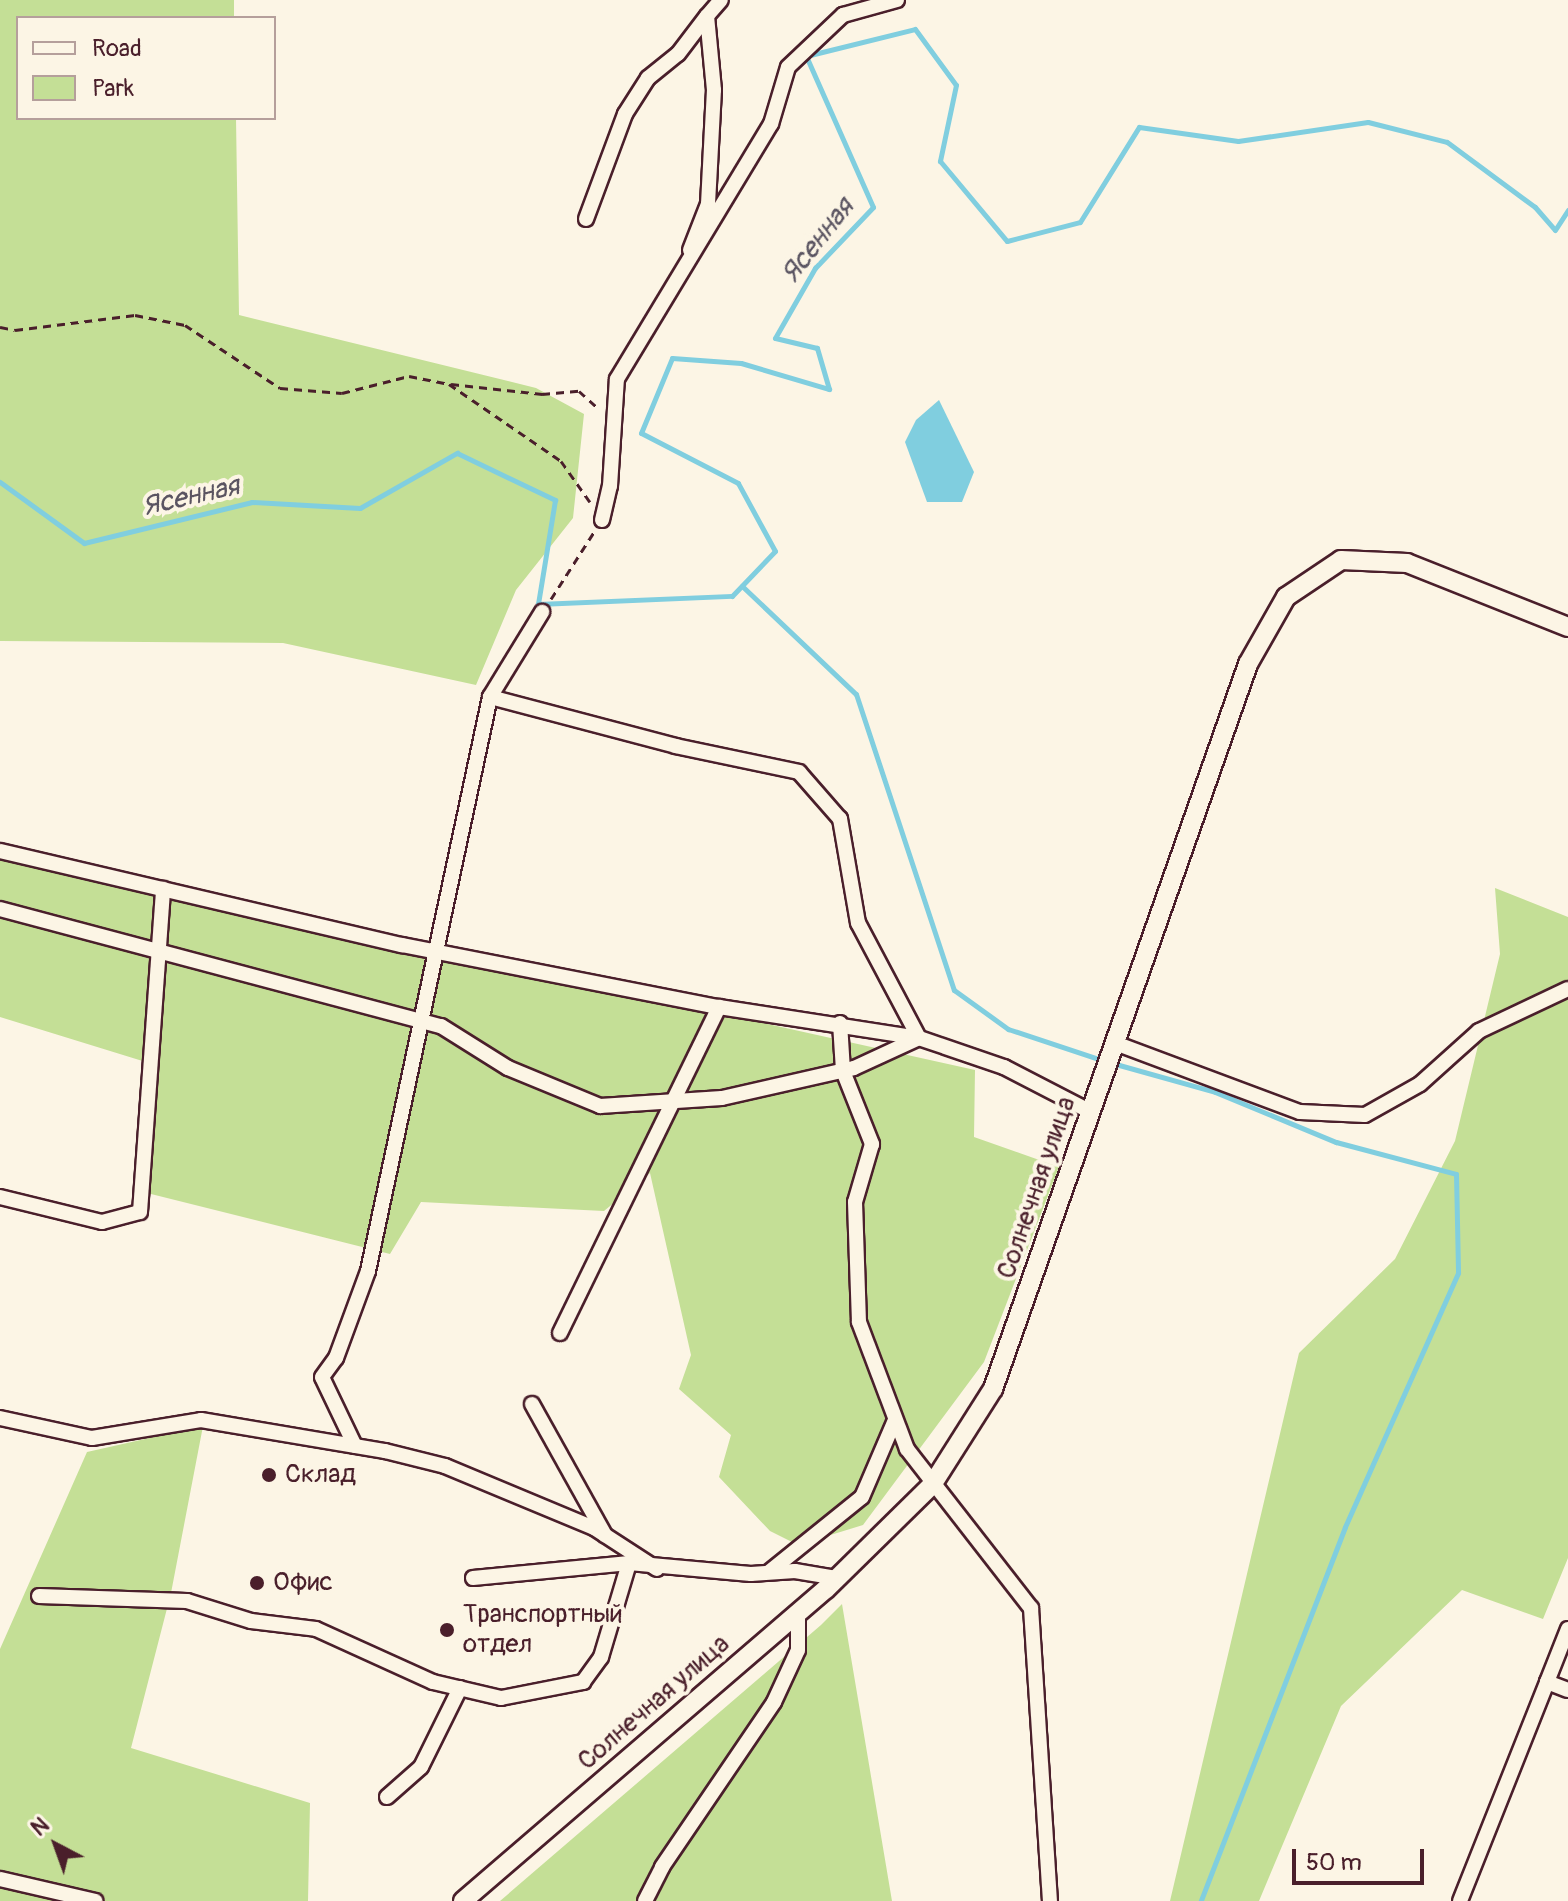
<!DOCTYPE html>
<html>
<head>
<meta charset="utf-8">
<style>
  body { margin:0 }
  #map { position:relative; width:1568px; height:1901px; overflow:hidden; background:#fcf5e5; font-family:Pangolin,sans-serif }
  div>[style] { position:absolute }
  .green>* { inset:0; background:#c4df96 }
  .water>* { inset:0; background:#80cedf }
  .stream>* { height:5px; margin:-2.5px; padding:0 2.5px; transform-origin:2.5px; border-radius:2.5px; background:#80cedf }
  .path>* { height:3px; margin-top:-1.5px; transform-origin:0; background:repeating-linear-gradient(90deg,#4a1f2b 0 8px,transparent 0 14px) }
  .roads { filter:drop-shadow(2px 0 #4a1f2b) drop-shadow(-2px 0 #4a1f2b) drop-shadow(0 2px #4a1f2b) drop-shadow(0 -2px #4a1f2b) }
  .minor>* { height:14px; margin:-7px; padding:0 7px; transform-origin:7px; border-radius:7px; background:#fcf5e5 }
  .tertiary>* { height:18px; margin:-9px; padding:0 9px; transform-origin:9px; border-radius:9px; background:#fcf5e5 }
  .dots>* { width:22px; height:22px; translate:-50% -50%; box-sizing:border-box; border:4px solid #fcf5e5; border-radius:50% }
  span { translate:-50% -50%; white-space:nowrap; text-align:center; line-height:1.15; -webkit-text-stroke:8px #fcf5e5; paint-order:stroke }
  .street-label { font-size:26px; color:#4a1f2b }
  .poi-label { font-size:26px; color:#4a1f2b }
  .left { translate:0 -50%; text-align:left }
  .water-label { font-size:28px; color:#5a5461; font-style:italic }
  .legend { position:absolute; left:16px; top:16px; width:260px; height:104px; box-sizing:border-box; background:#fcf5e5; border:2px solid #b59f9b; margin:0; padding:10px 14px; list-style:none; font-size:24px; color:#4a1f2b }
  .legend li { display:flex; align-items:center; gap:16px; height:40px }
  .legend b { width:40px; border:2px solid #b59f9b }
  .north { position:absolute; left:16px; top:1805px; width:80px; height:80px; -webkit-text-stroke:6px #fcf5e5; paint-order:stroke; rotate:319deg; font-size:22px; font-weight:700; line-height:32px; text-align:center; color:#4a1f2b }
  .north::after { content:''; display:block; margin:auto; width:28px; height:36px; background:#4a1f2b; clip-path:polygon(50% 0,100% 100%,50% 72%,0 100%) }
  .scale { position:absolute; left:1292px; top:1849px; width:132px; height:36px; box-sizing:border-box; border:4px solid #4a1f2b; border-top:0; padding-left:10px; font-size:24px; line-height:28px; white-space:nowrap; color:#4a1f2b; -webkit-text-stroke:6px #fcf5e5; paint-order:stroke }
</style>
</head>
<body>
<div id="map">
  <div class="green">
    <div style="clip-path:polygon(0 0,234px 0,234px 18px,18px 18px,18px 118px,236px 118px,239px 315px,536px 388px,584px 414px,573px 518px,516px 590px,476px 685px,283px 643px,0 641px)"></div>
    <div style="clip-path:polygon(0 854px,975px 1070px,974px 1137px,1059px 1167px,984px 1362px,863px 1525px,798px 1545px,770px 1531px,719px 1477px,731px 1435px,679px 1389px,691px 1355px,650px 1173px,604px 1211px,421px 1202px,390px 1254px,135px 1190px,149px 1063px,0 1017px)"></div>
    <div style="clip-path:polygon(1495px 888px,1568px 917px,1568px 1558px,1543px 1619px,1462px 1590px,1341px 1706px,1259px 1901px,1170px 1901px,1299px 1353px,1395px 1259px,1455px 1141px,1500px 954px)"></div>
    <div style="clip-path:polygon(203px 1426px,171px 1593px,131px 1748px,310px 1803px,308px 1901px,0 1901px,0 1649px,87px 1452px)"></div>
    <div style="clip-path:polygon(842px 1604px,892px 1901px,500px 1901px,821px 1625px)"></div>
  </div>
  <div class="water">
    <div style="clip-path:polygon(939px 400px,974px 472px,962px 502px,927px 502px,905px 442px,916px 420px)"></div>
  </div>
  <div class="stream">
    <div style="left:0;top:482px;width:104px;rotate:36deg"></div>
    <div style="left:84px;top:543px;width:173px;rotate:-13.7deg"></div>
    <div style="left:252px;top:502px;width:108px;rotate:3.2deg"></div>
    <div style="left:360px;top:508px;width:112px;rotate:-29.6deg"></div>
    <div style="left:457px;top:453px;width:109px;rotate:25.6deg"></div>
    <div style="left:555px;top:500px;width:105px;rotate:99.3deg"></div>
    <div style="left:538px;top:604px;width:194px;rotate:-2.4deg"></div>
    <div style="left:732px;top:596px;width:62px;rotate:-46.3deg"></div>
    <div style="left:775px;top:551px;width:77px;rotate:-118.6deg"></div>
    <div style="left:738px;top:483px;width:109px;rotate:-152.7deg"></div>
    <div style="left:641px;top:433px;width:81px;rotate:-67.5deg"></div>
    <div style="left:672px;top:358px;width:69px;rotate:4.1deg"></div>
    <div style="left:741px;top:363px;width:92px;rotate:16.5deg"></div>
    <div style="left:829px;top:389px;width:43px;rotate:-106.3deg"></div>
    <div style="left:817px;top:348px;width:43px;rotate:-166.6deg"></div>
    <div style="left:775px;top:338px;width:81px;rotate:-60.3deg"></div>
    <div style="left:815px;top:268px;width:84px;rotate:-46.4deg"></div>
    <div style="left:873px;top:207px;width:165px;rotate:-113.9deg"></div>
    <div style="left:806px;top:56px;width:112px;rotate:-13.9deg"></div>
    <div style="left:915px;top:29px;width:69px;rotate:53.8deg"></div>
    <div style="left:956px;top:85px;width:78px;rotate:101.9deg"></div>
    <div style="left:940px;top:161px;width:104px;rotate:50.1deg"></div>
    <div style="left:1007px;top:241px;width:75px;rotate:-14.6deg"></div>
    <div style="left:1080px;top:222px;width:112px;rotate:-58.2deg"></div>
    <div style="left:1139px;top:127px;width:100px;rotate:8deg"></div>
    <div style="left:1238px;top:141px;width:131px;rotate:-8.3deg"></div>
    <div style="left:1368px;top:122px;width:81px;rotate:14.2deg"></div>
    <div style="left:1447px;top:142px;width:109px;rotate:36.5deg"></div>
    <div style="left:1535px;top:207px;width:30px;rotate:49deg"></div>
    <div style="left:1555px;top:230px;width:24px;rotate:-57deg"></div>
    <div style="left:742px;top:586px;width:157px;rotate:43.5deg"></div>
    <div style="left:856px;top:694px;width:312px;rotate:71.7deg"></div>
    <div style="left:954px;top:990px;width:67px;rotate:35.8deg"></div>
    <div style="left:1008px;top:1029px;width:99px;rotate:18.3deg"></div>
    <div style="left:1112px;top:1063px;width:107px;rotate:15.7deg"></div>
    <div style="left:1215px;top:1092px;width:131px;rotate:22.5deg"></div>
    <div style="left:1336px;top:1142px;width:124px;rotate:14.9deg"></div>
    <div style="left:1456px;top:1174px;width:99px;rotate:88.8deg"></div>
    <div style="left:1458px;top:1273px;width:278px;rotate:114deg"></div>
    <div style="left:1345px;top:1527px;width:401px;rotate:111.1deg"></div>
  </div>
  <div class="path">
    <div style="left:0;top:327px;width:15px;rotate:11deg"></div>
    <div style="left:15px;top:330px;width:121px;rotate:-7.1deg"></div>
    <div style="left:135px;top:315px;width:51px;rotate:11.3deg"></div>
    <div style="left:185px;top:325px;width:114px;rotate:33.6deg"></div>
    <div style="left:280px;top:388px;width:62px;rotate:4.6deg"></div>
    <div style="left:342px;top:393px;width:69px;rotate:-14.2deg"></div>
    <div style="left:409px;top:376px;width:41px;rotate:11.3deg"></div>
    <div style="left:449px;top:384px;width:136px;rotate:34.5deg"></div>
    <div style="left:561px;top:461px;width:50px;rotate:54.7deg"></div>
    <div style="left:451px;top:384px;width:92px;rotate:6.3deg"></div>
    <div style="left:542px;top:394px;width:37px;rotate:-5deg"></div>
    <div style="left:579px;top:391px;width:27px;rotate:42deg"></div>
    <div style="left:551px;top:599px;width:80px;rotate:-57.3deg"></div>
  </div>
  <div class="roads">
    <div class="minor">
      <div style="left:586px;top:219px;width:112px;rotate:-69.6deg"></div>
      <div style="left:625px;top:114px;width:43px;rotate:-57.4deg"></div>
      <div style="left:648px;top:78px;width:38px;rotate:-39deg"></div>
      <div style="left:678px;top:54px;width:48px;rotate:-52.7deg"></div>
      <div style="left:690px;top:250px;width:49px;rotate:-68.6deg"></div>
      <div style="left:708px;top:204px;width:114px;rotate:-87deg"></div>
      <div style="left:714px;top:90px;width:74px;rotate:-95.4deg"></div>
      <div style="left:707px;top:16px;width:21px;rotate:-49deg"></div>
      <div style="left:602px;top:520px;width:35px;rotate:-77deg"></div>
      <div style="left:610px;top:486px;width:107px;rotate:-86.3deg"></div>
      <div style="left:617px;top:379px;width:298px;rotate:-58.9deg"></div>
      <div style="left:771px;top:124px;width:59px;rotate:-73.4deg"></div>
      <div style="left:788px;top:67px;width:76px;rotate:-43.4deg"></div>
      <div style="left:843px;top:15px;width:56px;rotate:-15.5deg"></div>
      <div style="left:0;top:851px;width:413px;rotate:13.2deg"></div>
      <div style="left:402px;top:945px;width:323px;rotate:11.1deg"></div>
      <div style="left:719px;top:1007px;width:202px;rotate:8.8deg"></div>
      <div style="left:919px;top:1038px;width:130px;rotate:-117.9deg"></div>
      <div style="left:858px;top:923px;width:106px;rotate:-99.8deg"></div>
      <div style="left:840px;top:819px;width:62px;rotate:-131.1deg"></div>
      <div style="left:799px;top:772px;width:126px;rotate:-168.1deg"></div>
      <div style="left:676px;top:746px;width:192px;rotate:-165.2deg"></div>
      <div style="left:0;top:909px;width:456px;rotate:14.9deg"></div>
      <div style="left:441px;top:1026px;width:79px;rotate:32.1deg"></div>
      <div style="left:508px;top:1068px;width:100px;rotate:22.4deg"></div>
      <div style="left:600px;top:1106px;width:122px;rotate:-3.8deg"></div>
      <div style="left:722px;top:1098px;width:135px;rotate:-12.8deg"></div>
      <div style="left:854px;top:1068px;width:72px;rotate:-24.8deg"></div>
      <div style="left:919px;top:1038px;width:90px;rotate:18.8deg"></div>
      <div style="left:1004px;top:1067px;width:98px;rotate:27.3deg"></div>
      <div style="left:840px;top:1023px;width:48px;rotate:86.4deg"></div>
      <div style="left:843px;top:1071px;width:79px;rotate:68.3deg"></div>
      <div style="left:872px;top:1144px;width:60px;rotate:106.3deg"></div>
      <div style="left:855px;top:1202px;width:120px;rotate:88.1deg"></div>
      <div style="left:859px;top:1322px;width:136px;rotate:69.3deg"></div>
      <div style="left:907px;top:1449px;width:202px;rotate:52.1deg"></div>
      <div style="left:1031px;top:1608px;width:294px;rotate:86.3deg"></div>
      <div style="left:1115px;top:1043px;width:197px;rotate:20.5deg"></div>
      <div style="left:1300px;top:1112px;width:65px;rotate:2.6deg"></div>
      <div style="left:1365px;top:1115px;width:63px;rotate:-29.4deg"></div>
      <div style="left:1420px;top:1084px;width:79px;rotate:-41.9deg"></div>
      <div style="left:1479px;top:1031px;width:98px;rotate:-25.3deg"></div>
      <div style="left:0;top:1197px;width:105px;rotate:13.8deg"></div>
      <div style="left:102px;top:1222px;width:39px;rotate:-15deg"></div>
      <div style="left:140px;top:1212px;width:324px;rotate:-85.9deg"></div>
      <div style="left:560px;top:1333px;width:363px;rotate:-64deg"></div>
      <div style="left:532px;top:1404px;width:150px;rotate:60.9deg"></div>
      <div style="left:0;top:1418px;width:94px;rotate:12.3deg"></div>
      <div style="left:92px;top:1438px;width:110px;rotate:-9.4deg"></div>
      <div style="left:201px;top:1420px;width:187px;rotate:9.6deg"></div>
      <div style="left:385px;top:1451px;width:62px;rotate:14deg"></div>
      <div style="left:445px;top:1466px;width:161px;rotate:22.6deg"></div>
      <div style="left:594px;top:1528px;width:75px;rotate:33.1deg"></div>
      <div style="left:355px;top:1446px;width:76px;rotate:-115.6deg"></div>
      <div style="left:322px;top:1377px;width:24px;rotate:-54deg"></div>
      <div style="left:336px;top:1358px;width:93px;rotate:-69.8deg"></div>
      <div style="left:368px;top:1271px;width:587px;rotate:-78deg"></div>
      <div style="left:490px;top:697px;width:100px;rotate:-58.5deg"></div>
      <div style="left:769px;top:1572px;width:119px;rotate:-38.9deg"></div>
      <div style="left:862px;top:1497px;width:84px;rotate:-66.8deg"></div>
      <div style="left:473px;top:1578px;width:157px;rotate:-5.5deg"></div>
      <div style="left:629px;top:1563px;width:122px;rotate:5.2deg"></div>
      <div style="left:751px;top:1574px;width:44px;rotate:-3.9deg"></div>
      <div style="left:795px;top:1571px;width:43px;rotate:9.5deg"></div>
      <div style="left:39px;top:1596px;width:148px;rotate:1.9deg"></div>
      <div style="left:187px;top:1601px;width:67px;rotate:17.4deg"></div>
      <div style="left:251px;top:1621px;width:65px;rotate:7deg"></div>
      <div style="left:316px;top:1629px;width:128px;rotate:24.4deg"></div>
      <div style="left:433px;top:1682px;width:70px;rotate:13.2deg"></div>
      <div style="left:501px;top:1698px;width:84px;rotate:-11deg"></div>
      <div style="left:583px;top:1682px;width:31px;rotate:-54deg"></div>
      <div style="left:601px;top:1657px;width:98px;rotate:-73.4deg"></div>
      <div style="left:1547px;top:1682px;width:57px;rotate:-68.4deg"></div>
      <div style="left:387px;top:1797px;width:45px;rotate:-41.4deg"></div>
      <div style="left:421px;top:1767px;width:88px;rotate:-63.7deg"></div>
      <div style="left:0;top:1879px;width:98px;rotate:13deg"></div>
      <div style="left:645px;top:1901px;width:38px;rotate:-63deg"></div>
      <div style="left:662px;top:1867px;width:199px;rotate:-55.8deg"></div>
      <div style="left:774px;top:1702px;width:57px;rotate:-65.2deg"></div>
      <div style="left:798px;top:1650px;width:37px;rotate:-90deg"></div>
      <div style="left:1460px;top:1901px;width:236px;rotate:-68.3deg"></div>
      <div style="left:1547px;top:1682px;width:22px;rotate:21deg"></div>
    </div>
    <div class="tertiary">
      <div style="left:463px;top:1901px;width:479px;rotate:-40.7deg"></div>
      <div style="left:826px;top:1589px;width:148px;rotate:-44.5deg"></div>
      <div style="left:932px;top:1485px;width:114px;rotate:-57.6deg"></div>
      <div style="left:993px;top:1389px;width:769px;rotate:-70.62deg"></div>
      <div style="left:1248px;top:664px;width:77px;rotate:-60.4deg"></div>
      <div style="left:1286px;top:597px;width:66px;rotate:-33.9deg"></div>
      <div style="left:1341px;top:560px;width:66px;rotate:2.6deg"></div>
      <div style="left:1407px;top:563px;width:173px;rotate:21.7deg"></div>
    </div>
  </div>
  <div class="dots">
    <div style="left:269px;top:1475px;background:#4a1f2b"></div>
    <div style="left:257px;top:1583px;background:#4a1f2b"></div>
    <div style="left:447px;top:1630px;background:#4a1f2b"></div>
  </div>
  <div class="street-label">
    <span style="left:1037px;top:1188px;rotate:-71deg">Солнечная улица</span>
    <span style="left:654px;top:1703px;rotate:-41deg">Солнечная улица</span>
  </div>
  <div class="poi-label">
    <span class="left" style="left:285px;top:1475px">Склад</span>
    <span class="left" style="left:273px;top:1583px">Офис</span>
    <span class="left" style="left:463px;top:1630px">Транспортный<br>отдел</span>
  </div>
  <div class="water-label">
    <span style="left:818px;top:241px;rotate:-52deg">Ясенная</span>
    <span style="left:191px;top:497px;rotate:-13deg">Ясенная</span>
  </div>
  <ul class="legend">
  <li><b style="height:10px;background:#fcf5e5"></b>Road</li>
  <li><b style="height:22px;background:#c4df96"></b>Park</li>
  </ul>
  <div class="north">N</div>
  <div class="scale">50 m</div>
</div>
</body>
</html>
